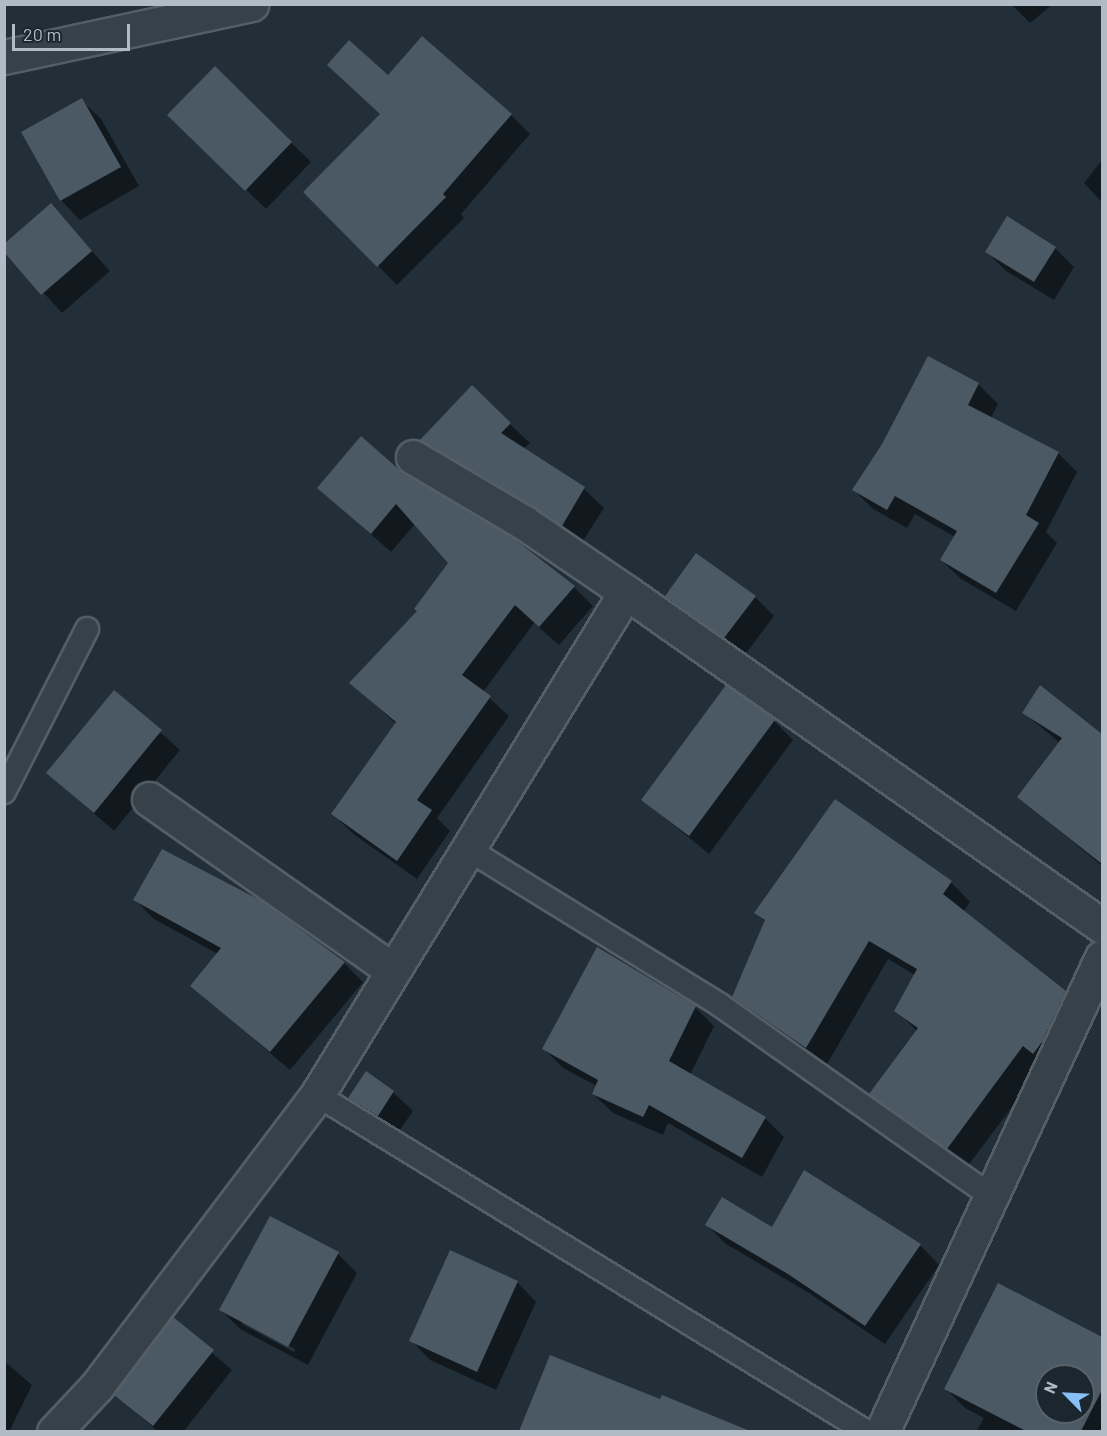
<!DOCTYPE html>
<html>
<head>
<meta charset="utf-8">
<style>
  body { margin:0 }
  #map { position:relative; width:1107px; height:1436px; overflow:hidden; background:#222f39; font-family:Barlow,sans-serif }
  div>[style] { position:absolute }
  .shadow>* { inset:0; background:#0007 }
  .building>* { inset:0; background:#4b5965 }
  .roads { filter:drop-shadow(2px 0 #545e67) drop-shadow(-2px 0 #545e67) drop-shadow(0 2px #545e67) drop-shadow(0 -2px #545e67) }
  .service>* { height:22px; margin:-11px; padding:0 11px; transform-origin:11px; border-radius:11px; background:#36414a }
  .minor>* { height:33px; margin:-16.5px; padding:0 16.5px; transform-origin:16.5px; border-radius:16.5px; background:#36414a }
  span { translate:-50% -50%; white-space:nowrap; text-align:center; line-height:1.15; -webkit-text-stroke:4.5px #1b262e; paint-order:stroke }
  .frame { position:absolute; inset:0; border:6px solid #b1bbc6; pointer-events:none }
  .north { position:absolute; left:1035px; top:1364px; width:60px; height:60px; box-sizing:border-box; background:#1b262e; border:2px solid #57626b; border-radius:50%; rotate:294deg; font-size:16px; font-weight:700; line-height:24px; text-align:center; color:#b1bbc6 }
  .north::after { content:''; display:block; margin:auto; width:21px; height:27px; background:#88bff4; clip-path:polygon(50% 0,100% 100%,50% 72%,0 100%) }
  .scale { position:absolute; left:12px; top:24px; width:118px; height:27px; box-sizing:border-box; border:3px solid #b1bbc6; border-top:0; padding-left:8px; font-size:18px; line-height:21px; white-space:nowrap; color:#b1bbc6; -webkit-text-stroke:4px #1b262e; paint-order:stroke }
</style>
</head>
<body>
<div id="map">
  <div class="shadow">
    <div style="clip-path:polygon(1011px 4px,1053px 4px,1030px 23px)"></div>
    <div style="clip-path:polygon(215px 68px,311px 162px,266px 209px,169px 115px)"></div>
    <div style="clip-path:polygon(388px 77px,511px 115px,530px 134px,461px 214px,464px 218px,397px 285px,305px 192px,382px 114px)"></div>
    <div style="clip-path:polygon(81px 100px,101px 119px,139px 186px,80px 220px,61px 200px,23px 132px)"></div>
    <div style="clip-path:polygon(1102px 160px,1102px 202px,1084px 183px)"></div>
    <div style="clip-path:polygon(51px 206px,110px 271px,62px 313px,4px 249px)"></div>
    <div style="clip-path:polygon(1055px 248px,1074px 267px,1054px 300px,1006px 271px,987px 252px)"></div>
    <div style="clip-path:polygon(929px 358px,978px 384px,998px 404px,991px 418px,1058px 453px,1077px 472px,1046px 532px,1057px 543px,1016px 611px,961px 579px,941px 560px,955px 537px,915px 514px,907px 528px,873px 509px,854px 490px,883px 444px)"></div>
    <div style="clip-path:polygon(472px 388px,530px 443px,523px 449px,584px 489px,604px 508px,581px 544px,441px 459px,422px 440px)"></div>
    <div style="clip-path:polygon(403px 474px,574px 587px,593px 606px,559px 645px,534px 623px,483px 692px,509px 716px,437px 818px,450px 831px,417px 879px,352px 833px,333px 814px,396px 724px,352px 683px,419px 611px,450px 563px,415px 524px,391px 552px,319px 488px)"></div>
    <div style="clip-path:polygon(667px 596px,755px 597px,774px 616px,744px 656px,686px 615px)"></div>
    <div style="clip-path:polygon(1040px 687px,1102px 736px,1102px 866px,1018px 796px,1060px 743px,1024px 713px)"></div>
    <div style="clip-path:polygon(115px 692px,180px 750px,114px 831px,48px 773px)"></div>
    <div style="clip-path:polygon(774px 721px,793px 740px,709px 854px,643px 800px)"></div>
    <div style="clip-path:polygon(951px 882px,970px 902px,963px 912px,1084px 1011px,967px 1167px,890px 1113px,871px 1093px,918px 1032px,896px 1010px,915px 975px,888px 959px,826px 1066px,753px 1016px,734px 997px,766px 922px,756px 912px)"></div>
    <div style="clip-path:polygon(135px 900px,344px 963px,363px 982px,290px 1070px,192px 986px,218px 954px,154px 919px)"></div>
    <div style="clip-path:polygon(695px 1007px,714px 1026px,690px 1075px,765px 1118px,784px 1137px,762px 1177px,668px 1123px,663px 1135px,613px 1113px,593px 1094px,597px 1086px,563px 1068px,544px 1049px)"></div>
    <div style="clip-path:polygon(393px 1092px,413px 1111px,397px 1134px,369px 1117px,349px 1098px)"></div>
    <div style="clip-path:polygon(707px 1225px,920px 1245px,939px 1265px,885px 1344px,809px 1293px,726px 1244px)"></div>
    <div style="clip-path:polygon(evenodd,338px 1254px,357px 1273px,308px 1365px,240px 1329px,221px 1310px,338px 1254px,242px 1320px,295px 1349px,294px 1352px,242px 1324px,242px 1320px)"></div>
    <div style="clip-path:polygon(517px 1282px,536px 1302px,496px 1390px,430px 1360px,411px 1340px)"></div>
    <div style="clip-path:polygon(evenodd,999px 1285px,1102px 1339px,1102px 1432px,976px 1432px,984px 1418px,965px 1408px,946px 1389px,999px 1285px,1047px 1376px,1083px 1376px,1083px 1412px,1047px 1412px,1047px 1376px)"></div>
    <div style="clip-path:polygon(173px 1319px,232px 1370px,183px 1432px,158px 1432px,116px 1394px)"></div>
    <div style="clip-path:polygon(4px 1361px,32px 1385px,9px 1432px,4px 1432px)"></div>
    <div style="clip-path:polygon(661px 1401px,726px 1422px,736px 1432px,527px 1432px,523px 1427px)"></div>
  </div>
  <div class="building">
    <div style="clip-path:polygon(422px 36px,512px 114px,443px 194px,446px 197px,377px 267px,303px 192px,380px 114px,327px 65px,349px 40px,388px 75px)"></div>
    <div style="clip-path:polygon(215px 66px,292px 142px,245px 191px,167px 115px)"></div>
    <div style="clip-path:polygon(82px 98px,121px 167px,60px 201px,21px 132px)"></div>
    <div style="clip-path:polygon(51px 203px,92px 251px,41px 295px,4px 252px,4px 244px)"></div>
    <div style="clip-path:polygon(1007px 216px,1056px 247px,1034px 282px,985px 252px)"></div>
    <div style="clip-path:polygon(928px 356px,979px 383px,968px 405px,1059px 452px,1026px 515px,1039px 523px,996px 593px,940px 560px,957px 531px,895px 496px,887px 510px,852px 490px,882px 444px)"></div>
    <div style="clip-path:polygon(472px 385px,511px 423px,501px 433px,585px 487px,562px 526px,420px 440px)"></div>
    <div style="clip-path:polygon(361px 436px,403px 473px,513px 538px,575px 586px,539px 627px,515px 605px,462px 675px,491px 696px,417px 800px,432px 810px,397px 861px,331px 814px,396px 722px,349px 683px,417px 611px,414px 609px,448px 563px,396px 504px,371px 534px,317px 488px)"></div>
    <div style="clip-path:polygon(696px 553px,756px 596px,724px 638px,665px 596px)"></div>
    <div style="clip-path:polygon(726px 685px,775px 720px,689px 836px,641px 800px)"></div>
    <div style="clip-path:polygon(1040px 685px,1102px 734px,1102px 864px,1017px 797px,1062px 738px,1022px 713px)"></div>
    <div style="clip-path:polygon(114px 690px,162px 730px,94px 813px,46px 773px)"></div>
    <div style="clip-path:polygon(835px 799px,952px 881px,943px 894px,1066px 991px,1042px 1042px,1033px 1054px,1023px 1046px,947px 1149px,869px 1094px,918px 1028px,894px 1011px,917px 969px,869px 941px,806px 1048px,732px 997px,765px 920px,754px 913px)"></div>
    <div style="clip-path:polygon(162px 849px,260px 900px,345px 962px,270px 1052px,190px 986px,221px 948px,133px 900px)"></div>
    <div style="clip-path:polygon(597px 947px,696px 1006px,669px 1061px,766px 1117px,742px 1158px,649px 1105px,643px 1117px,592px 1094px,598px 1080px,542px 1049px)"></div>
    <div style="clip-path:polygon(366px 1071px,394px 1091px,378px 1116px,348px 1098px)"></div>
    <div style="clip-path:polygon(804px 1170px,921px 1244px,865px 1326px,788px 1274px,705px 1225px,722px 1197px,772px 1227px)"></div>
    <div style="clip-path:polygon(270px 1216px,339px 1252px,288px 1347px,219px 1310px)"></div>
    <div style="clip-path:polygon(450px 1250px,518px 1281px,477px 1372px,409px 1341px)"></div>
    <div style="clip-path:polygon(evenodd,998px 1283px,1102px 1337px,1102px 1390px,1081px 1431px,1026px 1431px,944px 1389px,998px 1283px,1047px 1376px,1083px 1376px,1083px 1412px,1047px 1412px,1047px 1376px)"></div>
    <div style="clip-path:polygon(173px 1317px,214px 1350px,153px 1426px,114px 1395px)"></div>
    <div style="clip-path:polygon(550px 1355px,660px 1399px,662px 1395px,750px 1431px,519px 1431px)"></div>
  </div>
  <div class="roads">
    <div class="service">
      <div style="left:4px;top:792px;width:183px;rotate:-63deg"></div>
      <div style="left:466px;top:848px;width:299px;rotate:31.7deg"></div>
      <div style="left:720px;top:1005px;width:333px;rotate:35.2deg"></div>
      <div style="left:317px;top:1095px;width:645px;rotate:31.5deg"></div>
    </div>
    <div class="minor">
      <div style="left:4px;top:57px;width:253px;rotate:-12.1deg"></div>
      <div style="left:413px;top:457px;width:128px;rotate:30.6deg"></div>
      <div style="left:523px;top:522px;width:125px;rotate:34.2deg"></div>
      <div style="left:149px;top:799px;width:296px;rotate:35.1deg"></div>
      <div style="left:54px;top:1432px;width:63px;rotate:-46.9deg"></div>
      <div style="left:97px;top:1386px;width:365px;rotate:-52.9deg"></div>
      <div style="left:317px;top:1095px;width:590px;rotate:-58.44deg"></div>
      <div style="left:626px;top:592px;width:581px;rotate:35.06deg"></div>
      <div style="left:882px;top:1432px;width:523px;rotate:-65.15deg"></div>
    </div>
  </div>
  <div class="frame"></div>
  <div class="north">N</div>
  <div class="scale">20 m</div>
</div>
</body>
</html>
